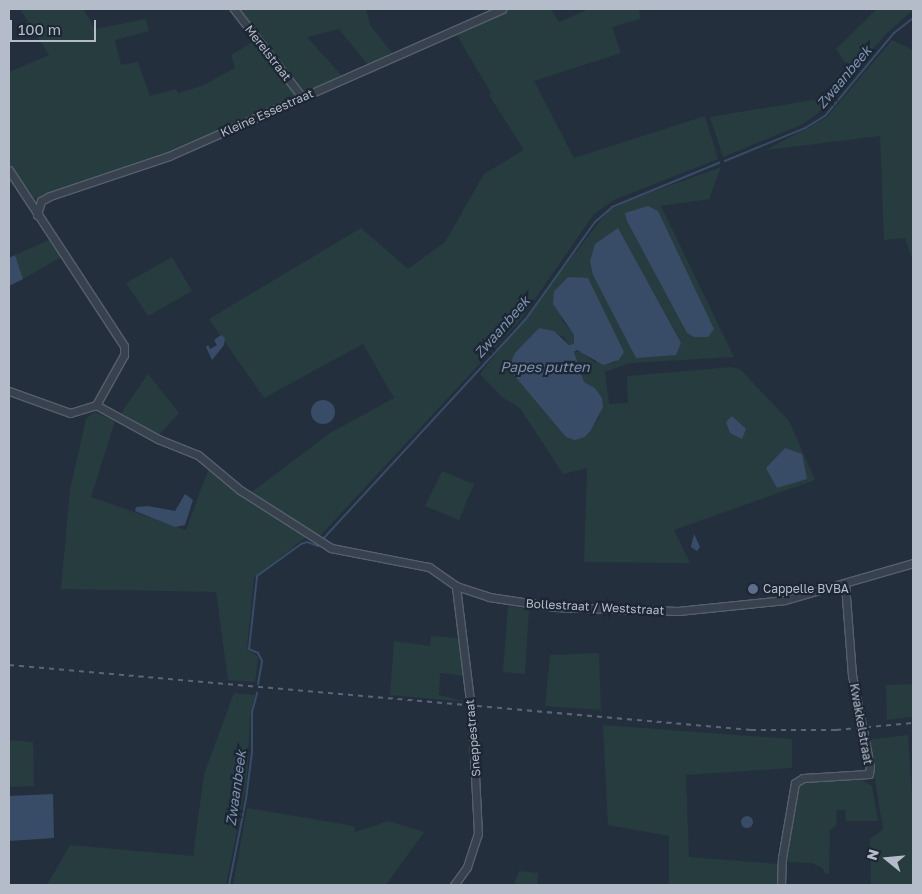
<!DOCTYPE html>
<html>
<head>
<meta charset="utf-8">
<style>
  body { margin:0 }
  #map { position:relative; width:922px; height:894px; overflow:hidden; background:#242f3e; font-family:"Golos Text",sans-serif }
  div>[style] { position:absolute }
  .green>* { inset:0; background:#263c3f }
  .water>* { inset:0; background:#394c67 }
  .round { border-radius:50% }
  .stream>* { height:2px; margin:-1px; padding:0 1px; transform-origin:1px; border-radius:1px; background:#394c67 }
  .roads { filter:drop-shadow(1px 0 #565f6c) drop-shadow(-1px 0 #565f6c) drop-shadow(0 1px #565f6c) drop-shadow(0 -1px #565f6c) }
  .minor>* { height:7px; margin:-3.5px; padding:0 3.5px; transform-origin:3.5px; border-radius:3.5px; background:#38414e }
  .rail>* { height:2px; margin-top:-1px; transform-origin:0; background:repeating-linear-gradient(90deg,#5a6575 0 5px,transparent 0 10px) }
  .dots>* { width:14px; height:14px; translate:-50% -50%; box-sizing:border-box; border:2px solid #1d2633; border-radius:50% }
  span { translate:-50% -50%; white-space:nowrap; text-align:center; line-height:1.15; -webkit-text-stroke:4.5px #1d2633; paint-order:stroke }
  .street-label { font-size:12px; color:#b4bcc9 }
  .poi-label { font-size:12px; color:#b4bcc9 }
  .left { translate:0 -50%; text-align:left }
  .water-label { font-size:14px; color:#7c92b1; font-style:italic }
  .frame { position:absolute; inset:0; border:10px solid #b4bcc9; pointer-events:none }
  .north { position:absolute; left:862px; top:834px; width:50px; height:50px; -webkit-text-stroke:4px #1d2633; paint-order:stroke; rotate:287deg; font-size:14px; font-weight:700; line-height:20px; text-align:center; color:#b4bcc9 }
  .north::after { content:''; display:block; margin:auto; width:18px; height:22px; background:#b4bcc9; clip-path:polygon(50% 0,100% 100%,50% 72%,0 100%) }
  .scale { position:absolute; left:10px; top:20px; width:86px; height:22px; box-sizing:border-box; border:2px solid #b4bcc9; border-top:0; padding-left:6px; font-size:15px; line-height:18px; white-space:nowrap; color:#b4bcc9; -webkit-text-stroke:4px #1d2633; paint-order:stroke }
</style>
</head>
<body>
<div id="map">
  <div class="green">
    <div style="clip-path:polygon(20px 9px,83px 9px,95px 29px,146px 19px,149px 31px,115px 40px,121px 65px,138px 62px,150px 96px,176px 89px,178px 93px,202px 86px,235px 68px,231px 55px,256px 40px,297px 97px,172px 152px,37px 200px,34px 197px,30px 200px,9px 163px,9px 72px,49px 55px)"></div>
    <div style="clip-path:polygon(237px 9px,366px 9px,370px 25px,393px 54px,368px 65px,339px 29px,307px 37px,342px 76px,304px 93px)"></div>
    <div style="clip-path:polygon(509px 9px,551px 9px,559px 22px,589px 9px,639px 9px,640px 19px,612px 27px,621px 53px,534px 81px,574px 158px,705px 116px,718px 159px,614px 200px,594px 214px,521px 319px,320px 536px,253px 495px,253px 491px,330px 433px,394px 398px,363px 344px,264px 398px,209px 319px,361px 228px,408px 269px,445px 242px,484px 174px,524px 150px,489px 95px,491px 93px,455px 32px)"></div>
    <div style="clip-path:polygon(877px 9px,913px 10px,886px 34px,852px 73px,836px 49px)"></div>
    <div style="clip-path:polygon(892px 40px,913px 50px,913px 261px,905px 238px,884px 240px,880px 136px,766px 150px,826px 118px)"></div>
    <div style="clip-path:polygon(831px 97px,817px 114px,801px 125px,723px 157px,710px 117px)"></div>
    <div style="clip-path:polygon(evenodd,721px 167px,709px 199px,661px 206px,734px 357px,630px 363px,605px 372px,609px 404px,628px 403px,627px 376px,731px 367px,740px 369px,789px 421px,815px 480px,674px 530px,690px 563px,584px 562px,587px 468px,563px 474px,520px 408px,503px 398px,480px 374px,608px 211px,630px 200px,721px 167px,568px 277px,578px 278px,622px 356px,614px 363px,594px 362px,582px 352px,574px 352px,584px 382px,595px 388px,602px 398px,599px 418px,585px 437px,566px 437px,516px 353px,539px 328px,564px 337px,569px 345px,574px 345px,574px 335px,562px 320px,554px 291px,568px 277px)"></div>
    <div style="clip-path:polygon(51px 239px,63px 256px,23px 279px,15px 255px)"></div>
    <div style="clip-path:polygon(172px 257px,192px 291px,148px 316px,126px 283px)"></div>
    <div style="clip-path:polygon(148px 374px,179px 413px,159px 435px,121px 413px)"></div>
    <div style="clip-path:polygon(94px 412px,115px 421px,91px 497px,186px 530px,209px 468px,254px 505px,306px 537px,254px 578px,247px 649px,258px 657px,255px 682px,228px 680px,216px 592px,61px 589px,70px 490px,86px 419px)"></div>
    <div style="clip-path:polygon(442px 471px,474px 484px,459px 520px,425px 506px)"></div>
    <div style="clip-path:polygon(508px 606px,529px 609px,525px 674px,503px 672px)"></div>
    <div style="clip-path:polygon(431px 636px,459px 638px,464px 676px,440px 673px,439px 695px,467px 702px,390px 695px,394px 641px,430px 646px)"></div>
    <div style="clip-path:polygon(599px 653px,601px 710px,545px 706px,550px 655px)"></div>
    <div style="clip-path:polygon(913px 684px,913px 717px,887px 720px,886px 685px)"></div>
    <div style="clip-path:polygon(234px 693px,255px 695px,250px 716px,247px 782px,226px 885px,47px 885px,70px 845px,193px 856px,204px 774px)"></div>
    <div style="clip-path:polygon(603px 725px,792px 739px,792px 768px,686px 775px,689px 857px,779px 864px,779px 885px,669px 885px,669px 836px,608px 825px)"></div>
    <div style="clip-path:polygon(908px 735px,913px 808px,913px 885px,871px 885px,870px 839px,883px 830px,869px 742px,872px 739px)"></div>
    <div style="clip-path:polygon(9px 740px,33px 742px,34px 786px,9px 787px)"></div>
    <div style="clip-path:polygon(808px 780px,862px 780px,872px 786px,878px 821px,846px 821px,845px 810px,837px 810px,836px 826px,830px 830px,829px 873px,826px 874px,822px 868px,812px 863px,786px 862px,797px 787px)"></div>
    <div style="clip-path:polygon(247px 808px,354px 826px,355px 832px,389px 821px,424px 832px,386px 885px,233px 885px)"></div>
    <div style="clip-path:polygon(519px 871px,538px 873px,537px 885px,514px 885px)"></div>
  </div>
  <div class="water">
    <div style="clip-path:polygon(648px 206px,658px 211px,714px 329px,708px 337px,694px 337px,687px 333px,627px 221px,625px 213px)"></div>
    <div style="clip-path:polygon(618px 228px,681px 343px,676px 355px,636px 358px,593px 275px,590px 261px,595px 244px)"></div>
    <div style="clip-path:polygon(15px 255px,23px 279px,9px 286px,9px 258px)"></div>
    <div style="clip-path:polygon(568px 277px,588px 278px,624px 352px,619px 360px,603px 365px,577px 350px,574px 352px,584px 382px,595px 388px,602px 398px,603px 407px,591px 430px,585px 437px,575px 440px,566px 437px,508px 368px,515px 353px,539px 328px,554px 331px,569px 345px,574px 344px,574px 335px,553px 304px,554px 291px)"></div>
    <div style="clip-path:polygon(221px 335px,225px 338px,224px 345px,212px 360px,206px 347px,208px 345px,210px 349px,217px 345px,214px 340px)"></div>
    <div class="round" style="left:311px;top:400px;width:24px;height:24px"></div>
    <div style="clip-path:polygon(732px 416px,746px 429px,742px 439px,730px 433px,726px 422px)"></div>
    <div style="clip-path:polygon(785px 448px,802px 454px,807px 479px,777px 488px,766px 468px)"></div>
    <div style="clip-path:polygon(185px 494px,193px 500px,185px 525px,175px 527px,135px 511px,136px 507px,148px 506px,175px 511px)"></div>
    <div style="clip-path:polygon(694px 534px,700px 547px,697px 551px,691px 547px)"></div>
    <div style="clip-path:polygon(53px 794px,54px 838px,9px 841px,9px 796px)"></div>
    <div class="round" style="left:741px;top:816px;width:12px;height:12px"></div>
  </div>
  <div class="stream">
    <div style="left:725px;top:161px;width:87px;rotate:-22.4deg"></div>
    <div style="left:805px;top:128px;width:23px;rotate:-31deg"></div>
    <div style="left:825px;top:116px;width:108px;rotate:-50.3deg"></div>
    <div style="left:894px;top:33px;width:24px;rotate:-38deg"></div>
    <div style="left:322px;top:540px;width:301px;rotate:-47.3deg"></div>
    <div style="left:526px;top:319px;width:119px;rotate:-54.6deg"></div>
    <div style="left:595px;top:222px;width:23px;rotate:-41deg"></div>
    <div style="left:612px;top:207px;width:116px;rotate:-22.4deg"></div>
    <div style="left:258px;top:684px;width:23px;rotate:-80deg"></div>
    <div style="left:262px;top:661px;width:9px;rotate:-117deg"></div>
    <div style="left:258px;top:653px;width:10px;rotate:-156deg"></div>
    <div style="left:249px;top:649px;width:73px;rotate:-83.7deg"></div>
    <div style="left:257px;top:576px;width:54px;rotate:-36deg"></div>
    <div style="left:301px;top:544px;width:6px;rotate:-18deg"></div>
    <div style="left:307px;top:542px;width:12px;rotate:20deg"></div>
    <div style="left:229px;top:885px;width:88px;rotate:-78.8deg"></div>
    <div style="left:246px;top:799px;width:47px;rotate:-82.7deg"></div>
    <div style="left:252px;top:752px;width:40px;rotate:-90deg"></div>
    <div style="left:252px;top:712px;width:20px;rotate:-75deg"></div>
  </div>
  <div class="roads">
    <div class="minor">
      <div style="left:234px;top:9px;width:111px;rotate:52.3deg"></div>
      <div style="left:9px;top:170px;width:210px;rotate:56.8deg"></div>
      <div style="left:124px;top:346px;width:9px;rotate:90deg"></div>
      <div style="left:124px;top:355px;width:57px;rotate:119.2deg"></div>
      <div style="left:37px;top:215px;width:15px;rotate:-74deg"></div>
      <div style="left:41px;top:201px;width:10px;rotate:-29deg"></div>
      <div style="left:50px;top:196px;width:126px;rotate:-18.6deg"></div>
      <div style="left:169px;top:156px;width:364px;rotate:-23.8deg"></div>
      <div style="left:9px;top:391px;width:65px;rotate:19.8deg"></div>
      <div style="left:70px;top:413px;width:27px;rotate:-17deg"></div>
      <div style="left:96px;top:405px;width:71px;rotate:28.7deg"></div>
      <div style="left:158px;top:439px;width:43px;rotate:21.8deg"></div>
      <div style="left:198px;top:455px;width:55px;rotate:39.8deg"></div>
      <div style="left:240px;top:490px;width:108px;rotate:32.5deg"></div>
      <div style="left:331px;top:548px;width:100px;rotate:11deg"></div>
      <div style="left:429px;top:567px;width:33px;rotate:35deg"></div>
      <div style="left:456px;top:586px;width:35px;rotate:18deg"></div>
      <div style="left:489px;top:597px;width:67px;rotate:8.6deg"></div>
      <div style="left:555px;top:607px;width:123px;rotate:1.9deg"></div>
      <div style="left:678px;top:611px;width:108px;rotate:-5.9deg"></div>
      <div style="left:785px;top:600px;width:133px;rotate:-16.1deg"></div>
      <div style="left:454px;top:885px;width:22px;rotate:-54deg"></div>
      <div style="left:467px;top:867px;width:35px;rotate:-72deg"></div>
      <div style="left:478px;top:834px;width:117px;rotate:-92.9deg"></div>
      <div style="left:472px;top:717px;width:132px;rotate:-97deg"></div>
      <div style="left:781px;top:885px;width:27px;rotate:-88deg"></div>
      <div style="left:782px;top:858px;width:76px;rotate:-80.2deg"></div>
      <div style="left:795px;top:783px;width:9px;rotate:-32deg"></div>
      <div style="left:803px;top:778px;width:66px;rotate:-3.5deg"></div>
      <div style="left:869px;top:774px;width:8px;rotate:-83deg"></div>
      <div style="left:870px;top:766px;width:93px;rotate:-101.2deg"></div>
      <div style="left:852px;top:675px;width:90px;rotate:-94.4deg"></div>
    </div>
  </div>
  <div class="rail">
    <div style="left:9px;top:665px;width:745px;rotate:5.01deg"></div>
    <div style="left:751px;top:730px;width:85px"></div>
    <div style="left:836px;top:730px;width:77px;rotate:-5.2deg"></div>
  </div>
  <div class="dots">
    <div style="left:753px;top:589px;background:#5c6f8a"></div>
  </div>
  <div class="street-label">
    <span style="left:268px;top:53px;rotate:52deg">Merelstraat</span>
    <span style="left:267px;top:113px;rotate:-24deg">Kleine Essestraat</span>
    <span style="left:595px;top:607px;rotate:3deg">Bollestraat / Weststraat</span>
    <span style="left:861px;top:724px;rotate:80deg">Kwakkelstraat</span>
    <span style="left:473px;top:738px;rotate:-95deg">Sneppestraat</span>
  </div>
  <div class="poi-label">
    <span class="left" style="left:763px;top:589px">Cappelle BVBA</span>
  </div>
  <div class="water-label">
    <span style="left:844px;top:77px;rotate:-50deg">Zwaanbeek</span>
    <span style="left:502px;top:327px;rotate:-49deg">Zwaanbeek</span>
    <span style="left:545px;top:367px">Papes putten</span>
    <span style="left:236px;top:788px;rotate:-82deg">Zwaanbeek</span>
  </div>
  <div class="frame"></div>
  <div class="north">N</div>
  <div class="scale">100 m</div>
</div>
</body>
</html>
